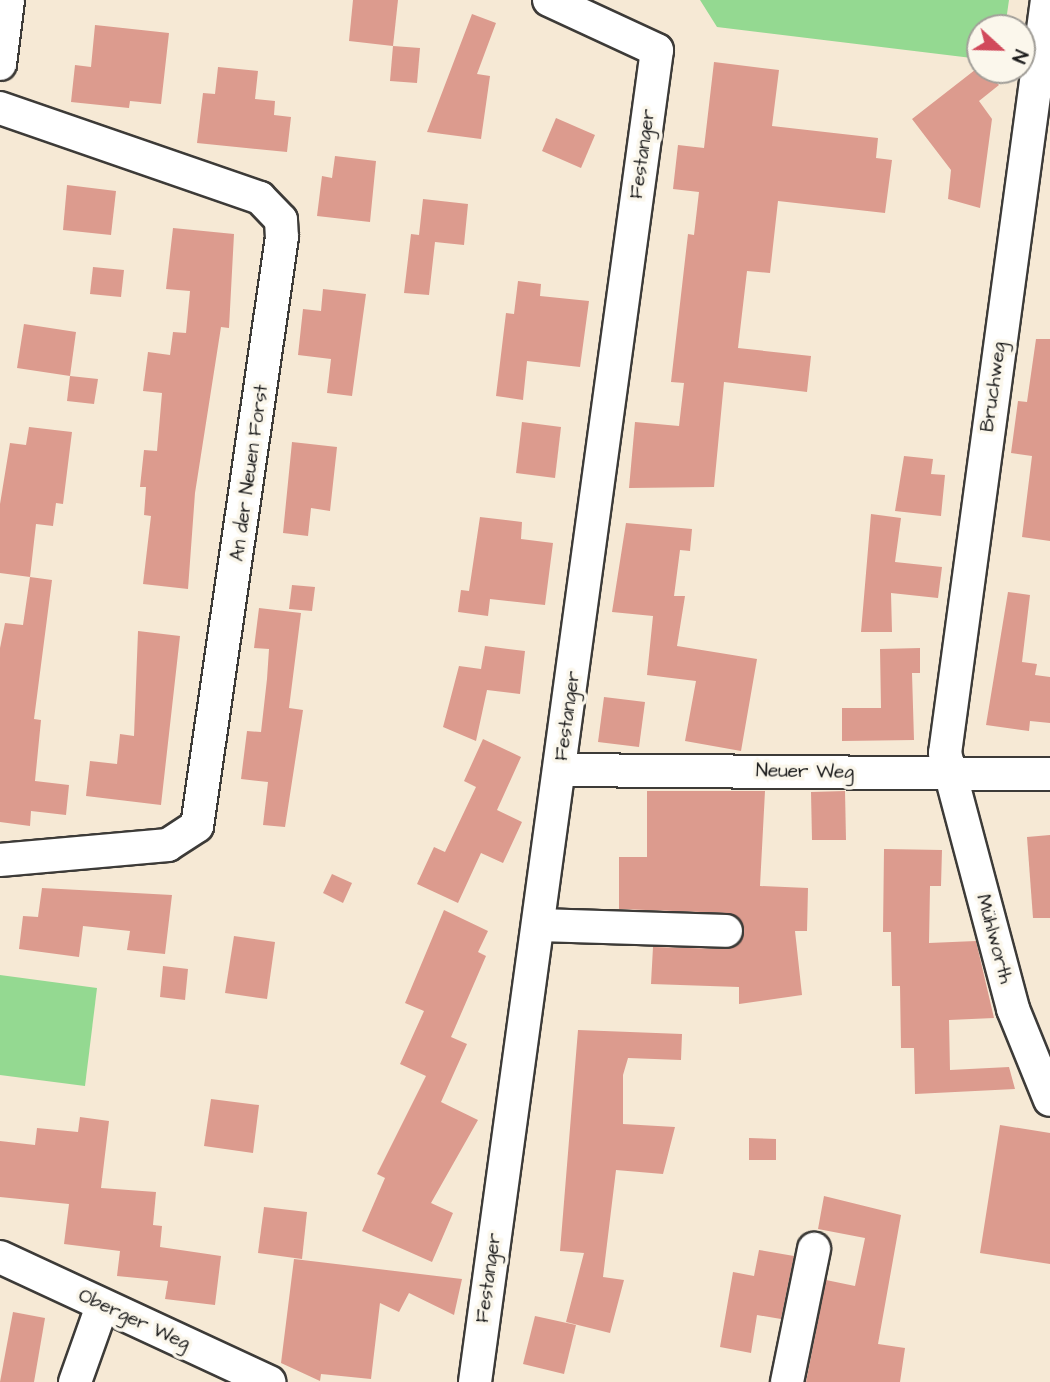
<!DOCTYPE html>
<html>
<head>
<meta charset="utf-8">
<style>
  body { margin:0 }
  #map { position:relative; width:1050px; height:1382px; overflow:hidden; background:#f6e9d5; font-family:"Architects Daughter",sans-serif }
  div>[style] { position:absolute }
  .green>* { inset:0; background:#94d991 }
  .building>* { inset:0; background:#dc9b8e }
  .roads { filter:drop-shadow(2px 0 #3d3b38) drop-shadow(-2px 0 #3d3b38) drop-shadow(0 2px #3d3b38) drop-shadow(0 -2px #3d3b38) }
  .minor>* { height:32px; margin:-16px; padding:0 16px; transform-origin:16px; border-radius:16px; background:#fff }
  span { translate:-50% -50%; white-space:nowrap; text-align:center; line-height:1.15; -webkit-text-stroke:7px #fbf7ec; paint-order:stroke }
  .street-label { font-size:19px; color:#1c1c1c }
  .north { position:absolute; left:966px; top:14px; width:70px; height:70px; box-sizing:border-box; background:#fbf7ec; border:2px solid #a29f99; border-radius:50%; rotate:112deg; font-size:19px; font-weight:700; line-height:28px; text-align:center; color:#1c1c1c }
  .north::after { content:''; display:block; margin:auto; width:24px; height:32px; background:#d1495b; clip-path:polygon(50% 0,100% 100%,50% 72%,0 100%) }
</style>
</head>
<body>
<div id="map">
  <div class="green">
    <div style="clip-path:polygon(700px 0,1009px 0,1005px 28px,980px 28px,980px 59px,717px 27px)"></div>
    <div style="clip-path:polygon(0 975px,97px 988px,85px 1086px,0 1075px)"></div>
  </div>
  <div class="building">
    <div style="clip-path:polygon(353px 0,398px 0,393px 46px,349px 41px)"></div>
    <div style="clip-path:polygon(472px 14px,496px 23px,477px 74px,490px 76px,481px 139px,427px 132px)"></div>
    <div style="clip-path:polygon(95px 25px,169px 33px,161px 104px,130px 101px,129px 108px,71px 102px,75px 65px,91px 67px)"></div>
    <div style="clip-path:polygon(393px 46px,420px 48px,417px 83px,390px 81px)"></div>
    <div style="clip-path:polygon(714px 62px,779px 70px,772px 126px,878px 138px,876px 158px,892px 160px,885px 213px,778px 201px,770px 273px,747px 271px,738px 348px,811px 356px,807px 392px,724px 382px,714px 487px,629px 488px,635px 422px,679px 426px,684px 383px,671px 382px,688px 234px,694px 235px,699px 192px,673px 189px,678px 145px,704px 148px)"></div>
    <div style="clip-path:polygon(980px 66px,999px 85px,979px 101px,992px 119px,980px 208px,948px 199px,951px 170px,912px 119px)"></div>
    <div style="clip-path:polygon(218px 67px,258px 71px,255px 99px,275px 101px,274px 115px,291px 117px,287px 152px,197px 143px,203px 93px,215px 94px)"></div>
    <div style="clip-path:polygon(556px 118px,595px 135px,581px 168px,542px 151px)"></div>
    <div style="clip-path:polygon(335px 156px,376px 161px,370px 222px,317px 216px,322px 176px,332px 178px)"></div>
    <div style="clip-path:polygon(67px 185px,116px 191px,111px 235px,63px 230px)"></div>
    <div style="clip-path:polygon(423px 199px,468px 204px,464px 245px,435px 242px,429px 295px,404px 293px,411px 234px,419px 235px)"></div>
    <div style="clip-path:polygon(173px 228px,234px 234px,229px 328px,221px 327px,195px 493px,188px 589px,143px 584px,151px 516px,144px 515px,146px 487px,140px 487px,144px 450px,157px 451px,162px 393px,143px 391px,148px 352px,170px 355px,173px 332px,186px 333px,190px 291px,166px 289px)"></div>
    <div style="clip-path:polygon(93px 267px,124px 270px,121px 297px,90px 294px)"></div>
    <div style="clip-path:polygon(518px 281px,541px 284px,540px 296px,589px 301px,580px 367px,527px 361px,523px 400px,496px 396px,506px 313px,514px 314px)"></div>
    <div style="clip-path:polygon(323px 289px,366px 294px,352px 396px,327px 393px,331px 359px,298px 355px,303px 309px,321px 311px)"></div>
    <div style="clip-path:polygon(24px 324px,76px 332px,70px 376px,17px 368px)"></div>
    <div style="clip-path:polygon(1036px 339px,1050px 339px,1050px 541px,1022px 537px,1032px 456px,1011px 453px,1018px 401px,1027px 402px)"></div>
    <div style="clip-path:polygon(70px 376px,98px 379px,94px 404px,67px 401px)"></div>
    <div style="clip-path:polygon(522px 422px,561px 427px,555px 478px,516px 473px)"></div>
    <div style="clip-path:polygon(29px 427px,72px 432px,63px 504px,56px 503px,53px 526px,36px 524px,30px 577px,0 573px,0 504px,10px 443px,26px 445px)"></div>
    <div style="clip-path:polygon(292px 442px,337px 447px,330px 511px,311px 508px,308px 536px,283px 533px)"></div>
    <div style="clip-path:polygon(904px 456px,933px 459px,931px 474px,945px 475px,941px 516px,895px 511px)"></div>
    <div style="clip-path:polygon(871px 514px,901px 518px,895px 562px,942px 567px,938px 598px,891px 593px,892px 632px,861px 632px)"></div>
    <div style="clip-path:polygon(480px 517px,522px 522px,521px 539px,553px 543px,545px 605px,490px 599px,488px 616px,458px 612px,461px 590px,469px 591px)"></div>
    <div style="clip-path:polygon(626px 523px,692px 529px,690px 551px,680px 550px,674px 596px,685px 596px,677px 646px,757px 659px,741px 751px,685px 741px,696px 681px,647px 675px,653px 616px,612px 612px)"></div>
    <div style="clip-path:polygon(30px 577px,52px 580px,34px 719px,41px 720px,35px 781px,69px 785px,66px 815px,31px 811px,30px 826px,0 822px,0 648px,5px 623px,23px 625px)"></div>
    <div style="clip-path:polygon(292px 585px,315px 587px,312px 611px,289px 609px)"></div>
    <div style="clip-path:polygon(1008px 592px,1030px 595px,1022px 662px,1037px 664px,1035px 675px,1050px 677px,1050px 723px,1030px 721px,1029px 731px,986px 725px)"></div>
    <div style="clip-path:polygon(259px 608px,301px 613px,289px 708px,303px 710px,285px 827px,263px 825px,268px 782px,241px 779px,247px 731px,261px 732px,267px 679px,269px 649px,254px 648px)"></div>
    <div style="clip-path:polygon(138px 631px,180px 636px,161px 805px,86px 796px,90px 761px,117px 764px,120px 734px,134px 736px)"></div>
    <div style="clip-path:polygon(485px 646px,525px 651px,520px 694px,487px 690px,476px 741px,443px 727px,459px 666px,481px 669px)"></div>
    <div style="clip-path:polygon(920px 648px,920px 673px,912px 673px,914px 740px,842px 741px,842px 708px,881px 708px,880px 649px)"></div>
    <div style="clip-path:polygon(604px 697px,645px 702px,639px 747px,598px 742px)"></div>
    <div style="clip-path:polygon(483px 739px,521px 757px,497px 810px,522px 822px,503px 863px,481px 853px,458px 903px,417px 884px,434px 847px,445px 852px,476px 787px,464px 781px)"></div>
    <div style="clip-path:polygon(647px 791px,765px 791px,760px 886px,808px 888px,807px 931px,795px 931px,802px 995px,739px 1004px,739px 987px,651px 984px,653px 947px,726px 949px,741px 941px,744px 931px,727px 913px,619px 909px,619px 857px,647px 857px)"></div>
    <div style="clip-path:polygon(845px 791px,846px 840px,812px 840px,811px 792px)"></div>
    <div style="clip-path:polygon(1050px 835px,1050px 918px,1033px 918px,1027px 837px)"></div>
    <div style="clip-path:polygon(884px 849px,942px 850px,941px 886px,930px 886px,929px 943px,976px 941px,994px 1018px,949px 1020px,950px 1070px,1009px 1067px,1015px 1089px,915px 1094px,914px 1048px,901px 1048px,900px 986px,892px 986px,891px 932px,883px 932px)"></div>
    <div style="clip-path:polygon(332px 874px,352px 883px,343px 903px,323px 893px)"></div>
    <div style="clip-path:polygon(42px 888px,172px 895px,165px 954px,127px 950px,130px 931px,83px 926px,79px 957px,19px 949px,23px 916px,38px 917px)"></div>
    <div style="clip-path:polygon(444px 910px,488px 931px,478px 952px,486px 956px,451px 1037px,467px 1044px,441px 1102px,478px 1120px,431px 1203px,453px 1213px,432px 1262px,362px 1231px,385px 1178px,377px 1174px,426px 1076px,400px 1064px,424px 1011px,405px 1003px)"></div>
    <div style="clip-path:polygon(234px 936px,275px 942px,267px 999px,225px 993px)"></div>
    <div style="clip-path:polygon(163px 966px,188px 969px,185px 1000px,160px 997px)"></div>
    <div style="clip-path:polygon(578px 1030px,682px 1034px,681px 1060px,628px 1058px,623px 1075px,623px 1124px,675px 1127px,663px 1174px,616px 1170px,603px 1277px,624px 1280px,610px 1333px,566px 1322px,584px 1253px,560px 1251px)"></div>
    <div style="clip-path:polygon(211px 1099px,259px 1105px,253px 1153px,204px 1146px)"></div>
    <div style="clip-path:polygon(80px 1117px,109px 1121px,101px 1188px,156px 1192px,153px 1225px,162px 1226px,160px 1247px,221px 1256px,215px 1305px,165px 1299px,168px 1281px,117px 1276px,120px 1251px,64px 1244px,69px 1204px,0 1197px,0 1141px,35px 1145px,37px 1128px,78px 1132px)"></div>
    <div style="clip-path:polygon(1000px 1125px,1050px 1133px,1050px 1264px,980px 1253px)"></div>
    <div style="clip-path:polygon(749px 1138px,776px 1139px,776px 1160px,749px 1160px)"></div>
    <div style="clip-path:polygon(824px 1196px,901px 1215px,878px 1344px,905px 1348px,900px 1382px,806px 1382px,826px 1280px,855px 1286px,865px 1238px,818px 1229px)"></div>
    <div style="clip-path:polygon(264px 1207px,307px 1212px,302px 1259px,258px 1253px)"></div>
    <div style="clip-path:polygon(759px 1250px,794px 1256px,781px 1319px,757px 1315px,751px 1353px,720px 1347px,733px 1272px,754px 1276px)"></div>
    <div style="clip-path:polygon(294px 1259px,462px 1279px,454px 1315px,409px 1293px,399px 1312px,380px 1303px,371px 1379px,321px 1374px,320px 1381px,281px 1363px)"></div>
    <div style="clip-path:polygon(13px 1312px,45px 1318px,34px 1382px,0 1382px)"></div>
    <div style="clip-path:polygon(535px 1316px,576px 1325px,564px 1374px,523px 1364px)"></div>
  </div>
  <div class="roads">
    <div class="minor">
      <div style="left:1047px;top:0;width:760px;rotate:97.71deg"></div>
      <div style="left:945px;top:753px;width:265px;rotate:75.1deg"></div>
      <div style="left:1013px;top:1009px;width:98px;rotate:67.9deg"></div>
      <div style="left:0;top:64px;width:64px;rotate:-82.9deg"></div>
      <div style="left:0;top:108px;width:275px;rotate:19.1deg"></div>
      <div style="left:260px;top:198px;width:30px;rotate:46deg"></div>
      <div style="left:281px;top:220px;width:17px;rotate:87deg"></div>
      <div style="left:282px;top:237px;width:595px;rotate:98.21deg"></div>
      <div style="left:197px;top:826px;width:35px;rotate:147deg"></div>
      <div style="left:168px;top:845px;width:169px;rotate:174.9deg"></div>
      <div style="left:561px;top:770px;width:489px;rotate:0.5deg"></div>
      <div style="left:539px;top:925px;width:187px;rotate:1.8deg"></div>
      <div style="left:0;top:1257px;width:297px;rotate:24.9deg"></div>
      <div style="left:75px;top:1382px;width:81px;rotate:-70.4deg"></div>
      <div style="left:475px;top:1382px;width:1344px;rotate:-82.22deg"></div>
      <div style="left:657px;top:50px;width:119px;rotate:-155.2deg"></div>
      <div style="left:787px;top:1382px;width:136px;rotate:-78.5deg"></div>
    </div>
  </div>
  <div class="street-label">
    <span style="left:643px;top:154px;rotate:-82deg">Festanger</span>
    <span style="left:994px;top:387px;rotate:-82deg">Bruchweg</span>
    <span style="left:250px;top:473px;rotate:-82deg">An der Neuen Forst</span>
    <span style="left:568px;top:716px;rotate:-82deg">Festanger</span>
    <span style="left:805px;top:772px;rotate:1deg">Neuer Weg</span>
    <span style="left:994px;top:939px;rotate:75deg">Mühlworth</span>
    <span style="left:489px;top:1278px;rotate:-82deg">Festanger</span>
    <span style="left:134px;top:1320px;rotate:25deg">Oberger Weg</span>
  </div>
  <div class="north">N</div>
</div>
</body>
</html>
